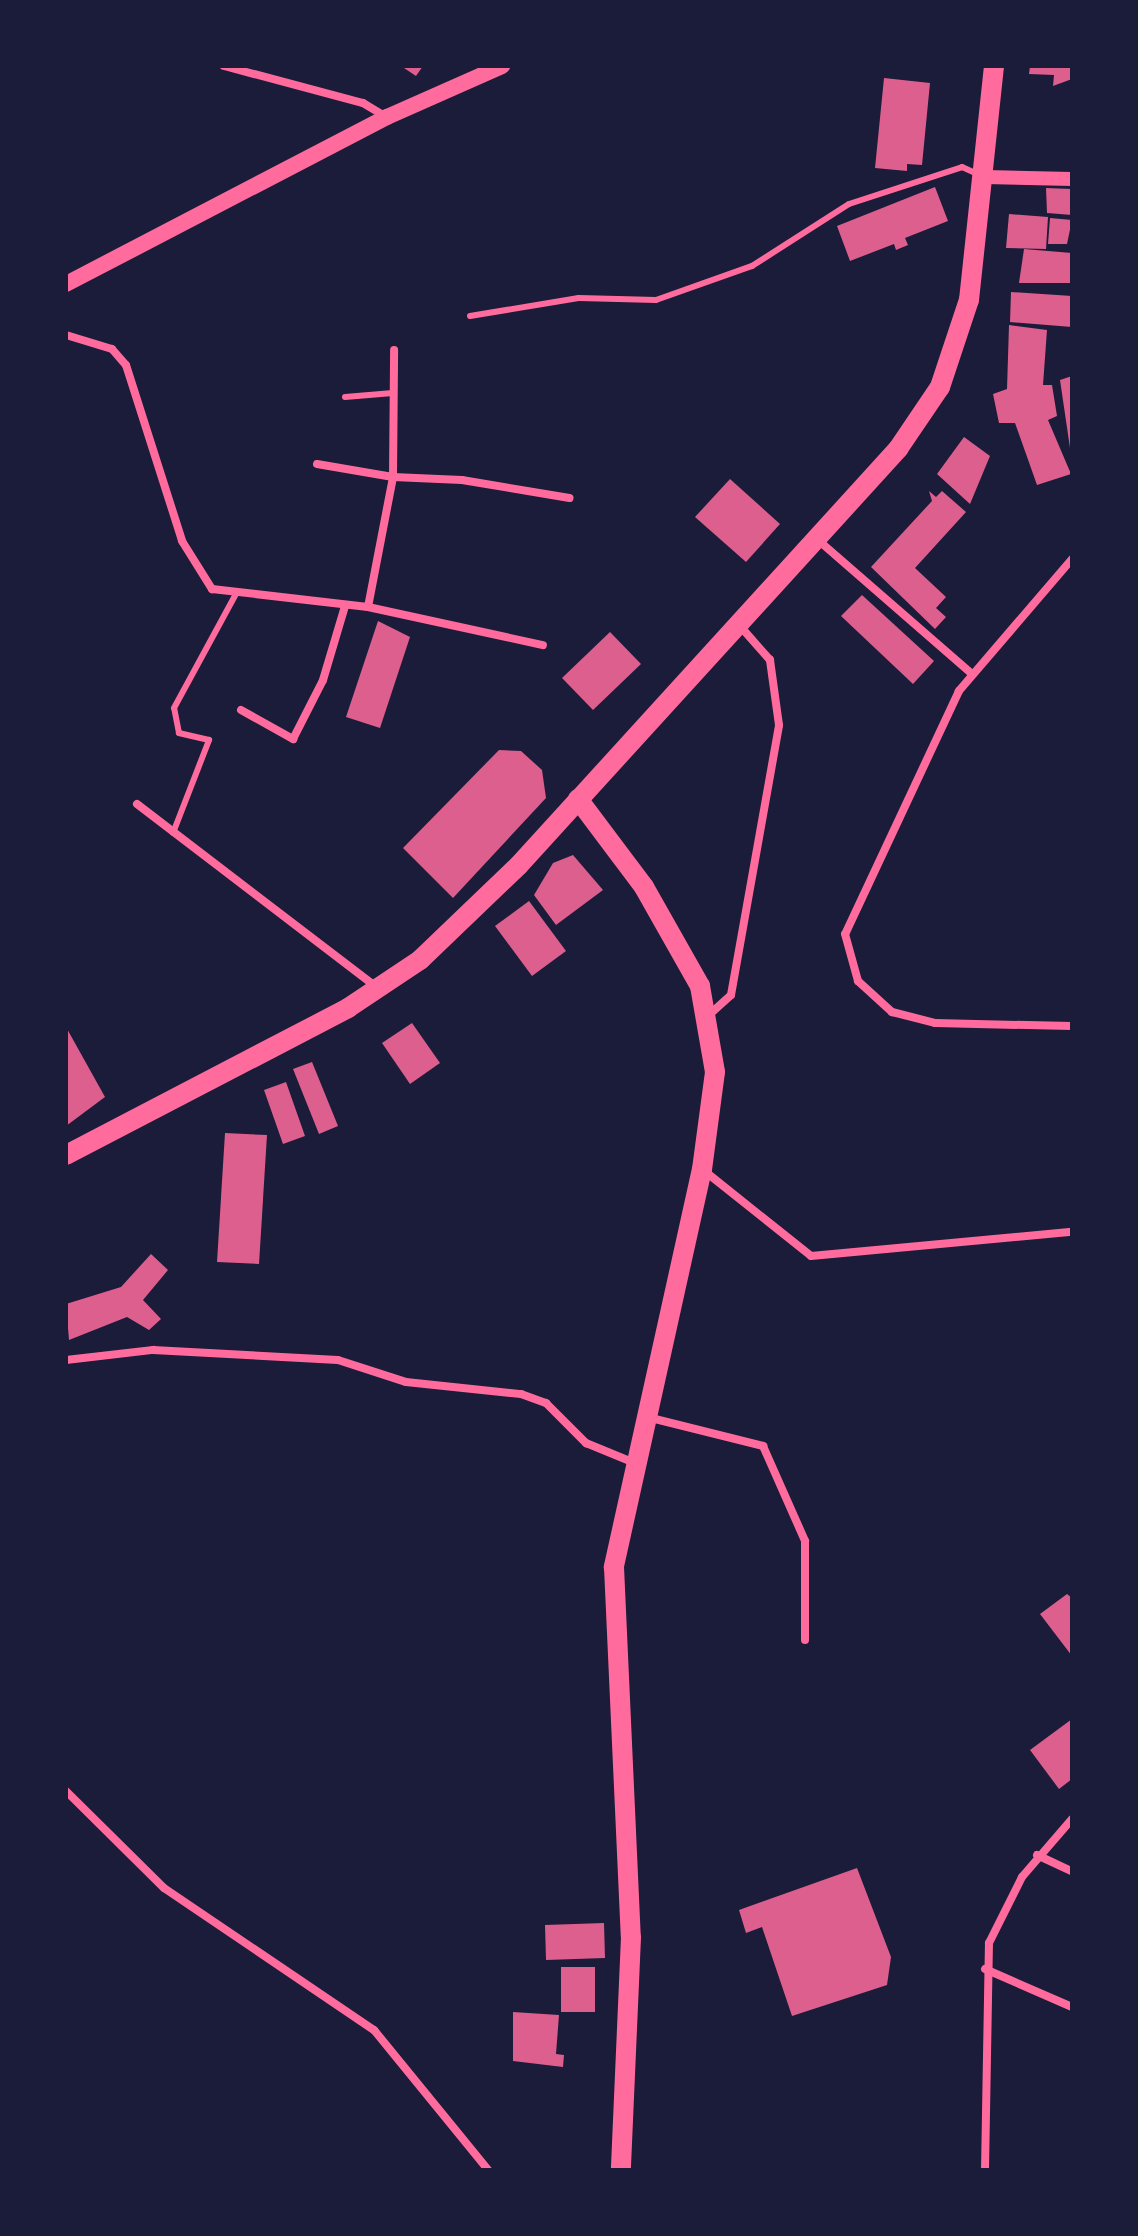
<!DOCTYPE html>
<html>
<head>
<meta charset="utf-8">
<style>
  body { margin:0 }
  #map { position:relative; width:1138px; height:2236px; overflow:hidden; background:#1b1b3a; font-family:"Varela Round",sans-serif }
  div>[style] { position:absolute }
  .building>* { inset:0; background:#dd5f8e }
  .service>* { height:6px; margin:-3px; padding:0 3px; transform-origin:3px; border-radius:3px; background:#ff6b9d }
  .minor>* { height:8px; margin:-4px; padding:0 4px; transform-origin:4px; border-radius:4px; background:#ff6b9d }
  .tertiary>* { height:14px; margin:-7px; padding:0 7px; transform-origin:7px; border-radius:7px; background:#ff6b9d }
  .secondary>* { height:16px; margin:-8px; padding:0 8px; transform-origin:8px; border-radius:8px; background:#ff6b9d }
  .primary>* { height:20px; margin:-10px; padding:0 10px; transform-origin:10px; border-radius:10px; background:#ff6b9d }
  .trunk>* { height:20px; margin:-10px; padding:0 10px; transform-origin:10px; border-radius:10px; background:#ff6b9d }
  span { translate:-50% -50%; white-space:nowrap; text-align:center; line-height:1.15; -webkit-text-stroke:7px #1b1b3a; paint-order:stroke }
  .frame { position:absolute; inset:0; border:68px solid #1b1b3a; pointer-events:none }
</style>
</head>
<body>
<div id="map">
  <div class="building">
    <div style="clip-path:polygon(401px 66px,423px 66px,416px 76px)"></div>
    <div style="clip-path:polygon(1030px 66px,1072px 66px,1072px 79px,1053px 86px,1054px 75px,1029px 74px)"></div>
    <div style="clip-path:polygon(884px 78px,930px 83px,922px 165px,907px 164px,907px 171px,875px 168px)"></div>
    <div style="clip-path:polygon(935px 187px,948px 221px,905px 238px,908px 245px,896px 250px,894px 244px,850px 261px,837px 226px)"></div>
    <div style="clip-path:polygon(1046px 188px,1072px 189px,1072px 215px,1047px 213px)"></div>
    <div style="clip-path:polygon(1009px 214px,1048px 217px,1046px 249px,1006px 248px)"></div>
    <div style="clip-path:polygon(1050px 218px,1072px 220px,1067px 244px,1048px 244px)"></div>
    <div style="clip-path:polygon(1024px 249px,1072px 253px,1072px 283px,1019px 283px)"></div>
    <div style="clip-path:polygon(1011px 292px,1072px 296px,1072px 327px,1010px 322px)"></div>
    <div style="clip-path:polygon(1009px 325px,1047px 330px,1043px 385px,1052px 385px,1057px 416px,1048px 420px,1071px 474px,1037px 485px,1015px 423px,999px 423px,993px 394px,1007px 389px)"></div>
    <div style="clip-path:polygon(1072px 376px,1072px 448px,1070px 448px,1060px 380px)"></div>
    <div style="clip-path:polygon(964px 437px,990px 456px,970px 504px,937px 474px)"></div>
    <div style="clip-path:polygon(730px 479px,780px 524px,746px 562px,695px 517px)"></div>
    <div style="clip-path:polygon(929px 491px,936px 497px,942px 491px,966px 512px,915px 568px,946px 597px,936px 608px,946px 617px,935px 629px,871px 567px,932px 501px)"></div>
    <div style="clip-path:polygon(862px 595px,934px 661px,913px 684px,841px 616px)"></div>
    <div style="clip-path:polygon(378px 621px,410px 637px,380px 728px,346px 717px)"></div>
    <div style="clip-path:polygon(610px 632px,641px 664px,593px 710px,562px 678px)"></div>
    <div style="clip-path:polygon(499px 750px,521px 751px,542px 770px,546px 798px,453px 898px,403px 848px)"></div>
    <div style="clip-path:polygon(573px 855px,603px 890px,556px 925px,534px 895px,553px 863px)"></div>
    <div style="clip-path:polygon(529px 901px,566px 951px,532px 976px,495px 926px)"></div>
    <div style="clip-path:polygon(412px 1023px,440px 1063px,410px 1084px,382px 1043px)"></div>
    <div style="clip-path:polygon(66px 1027px,105px 1097px,66px 1126px)"></div>
    <div style="clip-path:polygon(312px 1062px,338px 1126px,319px 1134px,293px 1069px)"></div>
    <div style="clip-path:polygon(286px 1082px,305px 1136px,283px 1144px,264px 1090px)"></div>
    <div style="clip-path:polygon(225px 1133px,267px 1135px,259px 1264px,217px 1262px)"></div>
    <div style="clip-path:polygon(151px 1254px,168px 1270px,143px 1300px,161px 1319px,149px 1330px,127px 1317px,69px 1340px,66px 1304px,121px 1287px)"></div>
    <div style="clip-path:polygon(1067px 1594px,1072px 1598px,1072px 1656px,1040px 1614px)"></div>
    <div style="clip-path:polygon(1072px 1719px,1072px 1779px,1059px 1789px,1030px 1750px)"></div>
    <div style="clip-path:polygon(857px 1868px,891px 1957px,887px 1985px,792px 2016px,762px 1927px,746px 1933px,739px 1910px)"></div>
    <div style="clip-path:polygon(604px 1923px,605px 1958px,546px 1960px,545px 1925px)"></div>
    <div style="clip-path:polygon(561px 1967px,595px 1967px,595px 2012px,561px 2012px)"></div>
    <div style="clip-path:polygon(513px 2012px,559px 2015px,556px 2054px,564px 2055px,563px 2067px,513px 2061px)"></div>
  </div>
  <div class="service">
    <div style="left:470px;top:316px;width:110px;rotate:-9.4deg"></div>
    <div style="left:579px;top:298px;width:77px;rotate:1.5deg"></div>
    <div style="left:656px;top:300px;width:102px;rotate:-19.5deg"></div>
    <div style="left:752px;top:266px;width:115px;rotate:-32.6deg"></div>
    <div style="left:849px;top:204px;width:119px;rotate:-18.1deg"></div>
    <div style="left:962px;top:167px;width:17px;rotate:24deg"></div>
    <div style="left:345px;top:397px;width:48px;rotate:-4.8deg"></div>
    <div style="left:173px;top:833px;width:100px;rotate:-68.8deg"></div>
    <div style="left:209px;top:740px;width:31px;rotate:-167deg"></div>
    <div style="left:179px;top:733px;width:25px;rotate:-101deg"></div>
    <div style="left:174px;top:708px;width:130px;rotate:-61.5deg"></div>
  </div>
  <div class="minor">
    <div style="left:224px;top:66px;width:144px;rotate:14.9deg"></div>
    <div style="left:363px;top:103px;width:27px;rotate:31deg"></div>
    <div style="left:66px;top:335px;width:48px;rotate:16.9deg"></div>
    <div style="left:112px;top:349px;width:21px;rotate:49deg"></div>
    <div style="left:126px;top:365px;width:185px;rotate:72.3deg"></div>
    <div style="left:182px;top:541px;width:57px;rotate:58deg"></div>
    <div style="left:212px;top:589px;width:157px;rotate:6.6deg"></div>
    <div style="left:368px;top:607px;width:179px;rotate:12.3deg"></div>
    <div style="left:317px;top:464px;width:77px;rotate:9.7deg"></div>
    <div style="left:393px;top:477px;width:127px;rotate:-89.5deg"></div>
    <div style="left:818px;top:540px;width:203px;rotate:41deg"></div>
    <div style="left:1072px;top:559px;width:174px;rotate:130.6deg"></div>
    <div style="left:959px;top:691px;width:268px;rotate:115.1deg"></div>
    <div style="left:845px;top:934px;width:49px;rotate:74.5deg"></div>
    <div style="left:858px;top:981px;width:46px;rotate:42.4deg"></div>
    <div style="left:892px;top:1012px;width:44px;rotate:14.3deg"></div>
    <div style="left:935px;top:1023px;width:137px;rotate:1.3deg"></div>
    <div style="left:368px;top:607px;width:132px;rotate:-79.1deg"></div>
    <div style="left:393px;top:477px;width:69px;rotate:2.5deg"></div>
    <div style="left:462px;top:480px;width:109px;rotate:9.5deg"></div>
    <div style="left:241px;top:710px;width:60px;rotate:29.1deg"></div>
    <div style="left:293px;top:739px;width:66px;rotate:-63deg"></div>
    <div style="left:323px;top:680px;width:77px;rotate:-73.4deg"></div>
    <div style="left:137px;top:804px;width:305px;rotate:37.4deg"></div>
    <div style="left:710px;top:1014px;width:28px;rotate:-42deg"></div>
    <div style="left:731px;top:995px;width:274px;rotate:-79.9deg"></div>
    <div style="left:779px;top:725px;width:66px;rotate:-97.9deg"></div>
    <div style="left:770px;top:660px;width:45px;rotate:-131.4deg"></div>
    <div style="left:702px;top:1169px;width:139px;rotate:38.6deg"></div>
    <div style="left:811px;top:1256px;width:262px;rotate:-5.3deg"></div>
    <div style="left:66px;top:1360px;width:88px;rotate:-6.6deg"></div>
    <div style="left:153px;top:1350px;width:185px;rotate:3.1deg"></div>
    <div style="left:338px;top:1360px;width:71px;rotate:17.9deg"></div>
    <div style="left:406px;top:1382px;width:116px;rotate:6deg"></div>
    <div style="left:521px;top:1394px;width:27px;rotate:20deg"></div>
    <div style="left:546px;top:1403px;width:57px;rotate:45deg"></div>
    <div style="left:586px;top:1443px;width:50px;rotate:22.4deg"></div>
    <div style="left:647px;top:1417px;width:120px;rotate:14deg"></div>
    <div style="left:763px;top:1446px;width:104px;rotate:66.1deg"></div>
    <div style="left:805px;top:1541px;width:99px;rotate:90deg"></div>
    <div style="left:66px;top:1791px;width:138px;rotate:44.7deg"></div>
    <div style="left:164px;top:1888px;width:254px;rotate:34.1deg"></div>
    <div style="left:374px;top:2030px;width:181px;rotate:50.8deg"></div>
    <div style="left:1037px;top:1855px;width:38px;rotate:25deg"></div>
    <div style="left:985px;top:1969px;width:95px;rotate:23.6deg"></div>
    <div style="left:985px;top:2170px;width:227px;rotate:-89deg"></div>
    <div style="left:989px;top:1943px;width:74px;rotate:-63.4deg"></div>
    <div style="left:1022px;top:1877px;width:77px;rotate:-49.2deg"></div>
  </div>
  <div class="tertiary">
    <div style="left:985px;top:177px;width:87px;rotate:1.3deg"></div>
  </div>
  <div class="secondary">
    <div style="left:66px;top:284px;width:362px;rotate:-27.5deg"></div>
    <div style="left:387px;top:117px;width:126px;rotate:-23.9deg"></div>
  </div>
  <div class="primary">
    <div style="left:578px;top:799px;width:110px;rotate:53.1deg"></div>
    <div style="left:644px;top:887px;width:114px;rotate:60.5deg"></div>
    <div style="left:700px;top:986px;width:87px;rotate:80.1deg"></div>
    <div style="left:715px;top:1072px;width:98px;rotate:97.6deg"></div>
    <div style="left:702px;top:1169px;width:408px;rotate:102.5deg"></div>
    <div style="left:614px;top:1567px;width:370px;rotate:87.4deg"></div>
    <div style="left:631px;top:1937px;width:233px;rotate:92.5deg"></div>
  </div>
  <div class="trunk">
    <div style="left:66px;top:1155px;width:318px;rotate:-27.5deg"></div>
    <div style="left:348px;top:1008px;width:87px;rotate:-33.7deg"></div>
    <div style="left:420px;top:960px;width:137px;rotate:-43.8deg"></div>
    <div style="left:519px;top:865px;width:563px;rotate:-47.66deg"></div>
    <div style="left:898px;top:449px;width:75px;rotate:-55.9deg"></div>
    <div style="left:940px;top:387px;width:92px;rotate:-71.6deg"></div>
    <div style="left:969px;top:300px;width:235px;rotate:-83.9deg"></div>
  </div>
  <div class="frame"></div>
</div>
</body>
</html>
